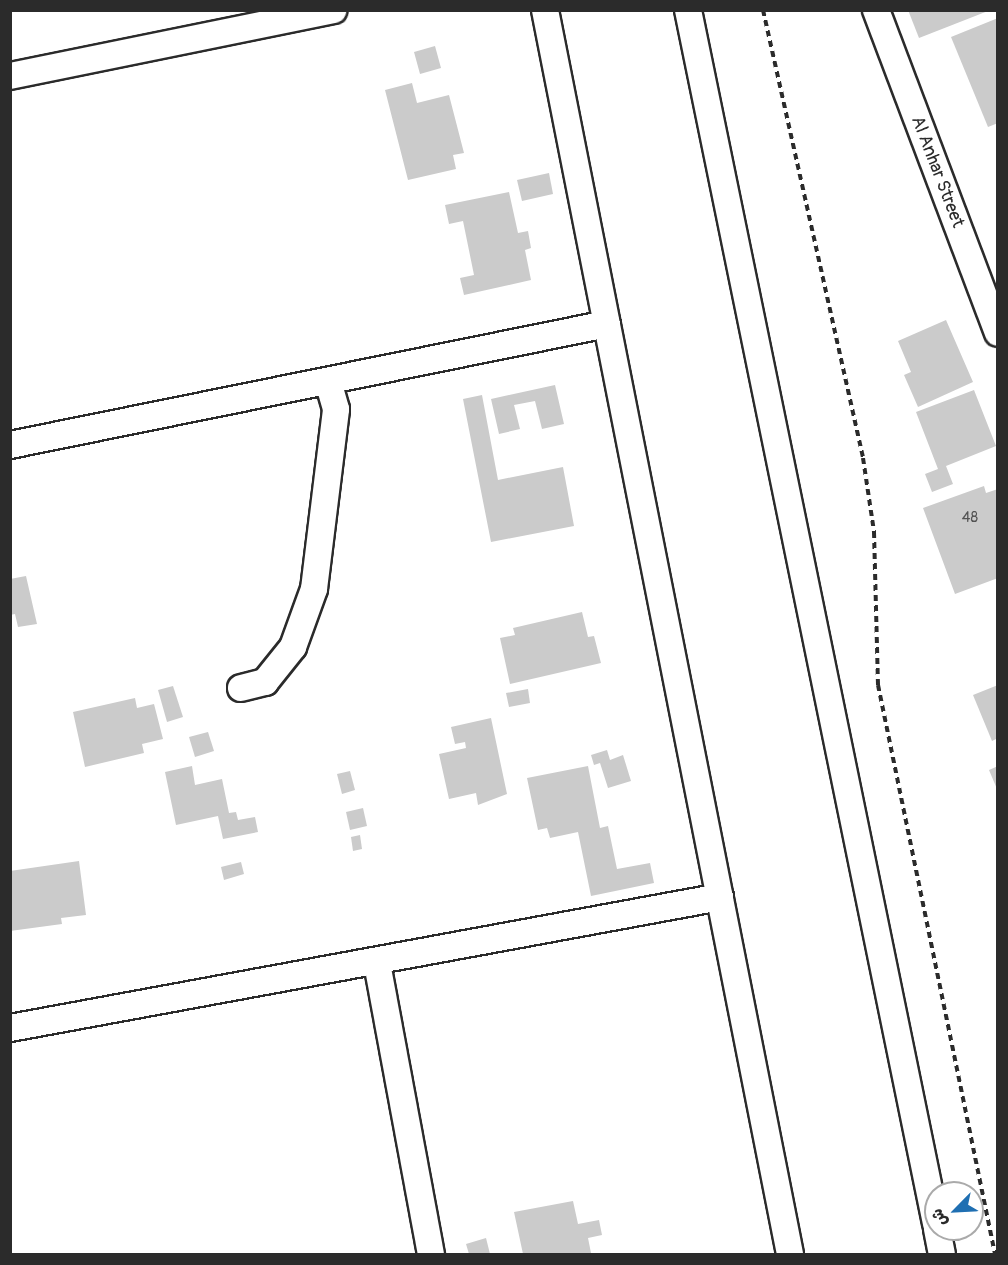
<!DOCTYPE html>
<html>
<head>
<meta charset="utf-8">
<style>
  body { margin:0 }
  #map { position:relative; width:1008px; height:1265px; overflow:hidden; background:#fff; font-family:Pangolin,"Playpen Sans Arabic",sans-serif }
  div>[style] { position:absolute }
  .building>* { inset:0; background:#cbcbcb }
  .path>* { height:4px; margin-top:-2px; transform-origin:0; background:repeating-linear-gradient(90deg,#2b2b2b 0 6px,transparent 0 10.5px) }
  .roads { filter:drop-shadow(2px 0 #2b2b2b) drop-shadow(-2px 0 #2b2b2b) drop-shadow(0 2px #2b2b2b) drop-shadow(0 -2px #2b2b2b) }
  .minor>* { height:26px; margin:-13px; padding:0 13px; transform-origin:13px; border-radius:13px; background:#fff }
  span { translate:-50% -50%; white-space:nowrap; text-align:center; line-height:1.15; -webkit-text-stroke:4.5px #fff; paint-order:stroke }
  .number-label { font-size:15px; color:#535353 }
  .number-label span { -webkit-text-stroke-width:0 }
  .street-label { font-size:18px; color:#2b2b2b }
  .frame { position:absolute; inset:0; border:12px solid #2b2b2b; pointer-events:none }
  .north { position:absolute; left:924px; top:1181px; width:60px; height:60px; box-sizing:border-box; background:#fff; border:2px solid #aaa; border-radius:50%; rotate:246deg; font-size:16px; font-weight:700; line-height:24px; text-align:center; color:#2b2b2b }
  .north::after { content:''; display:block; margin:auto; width:21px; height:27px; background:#1f6fb2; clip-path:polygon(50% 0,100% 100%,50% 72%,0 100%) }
</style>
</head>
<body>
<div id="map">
  <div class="building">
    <div style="clip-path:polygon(908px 10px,988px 10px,988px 11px,919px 38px)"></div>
    <div style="clip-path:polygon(998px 18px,998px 123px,988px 127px,951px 37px)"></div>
    <div style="clip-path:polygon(435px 46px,441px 68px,420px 74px,414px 52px)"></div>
    <div style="clip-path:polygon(412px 83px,417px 103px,449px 95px,464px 153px,453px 155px,456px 169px,408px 180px,385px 90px)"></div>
    <div style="clip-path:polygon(549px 173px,553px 194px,522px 201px,517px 180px)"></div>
    <div style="clip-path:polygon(509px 192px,518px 233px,528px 231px,531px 248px,525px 250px,531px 280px,464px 295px,460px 278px,474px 275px,463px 221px,449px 224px,445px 205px)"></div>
    <div style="clip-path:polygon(946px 320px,973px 382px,918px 407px,904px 375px,911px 372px,898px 341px)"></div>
    <div style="clip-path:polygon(555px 385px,564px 424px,542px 429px,535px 401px,514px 405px,520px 429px,499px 434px,491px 399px)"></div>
    <div style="clip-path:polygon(974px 390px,996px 446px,946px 466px,953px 484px,932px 492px,925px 474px,938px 469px,916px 412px)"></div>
    <div style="clip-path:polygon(482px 395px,498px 480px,563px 467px,574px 526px,491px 542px,463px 399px)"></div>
    <div style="clip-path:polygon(984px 486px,986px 493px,998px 489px,998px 578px,955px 594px,923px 508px)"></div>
    <div style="clip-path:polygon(26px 576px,37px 624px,18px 627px,15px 614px,10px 615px,10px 579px)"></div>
    <div style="clip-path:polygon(582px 612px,588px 637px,594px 636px,601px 663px,510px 684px,500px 638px,515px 635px,513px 628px)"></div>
    <div style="clip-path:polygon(998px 685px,998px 738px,992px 741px,973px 695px)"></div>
    <div style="clip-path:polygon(173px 686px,183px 717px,167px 722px,158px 690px)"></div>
    <div style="clip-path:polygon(528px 689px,530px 703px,509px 707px,506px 693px)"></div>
    <div style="clip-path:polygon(135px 698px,137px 708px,154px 704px,163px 739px,142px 744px,144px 753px,85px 767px,73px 712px)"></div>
    <div style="clip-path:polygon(491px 718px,507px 794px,478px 805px,476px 793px,449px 799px,439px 754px,466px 748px,465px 742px,455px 744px,451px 727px)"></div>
    <div style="clip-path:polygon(208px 732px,214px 751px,195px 757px,189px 737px)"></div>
    <div style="clip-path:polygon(607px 750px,610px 760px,623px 755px,631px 781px,608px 788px,600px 763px,594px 765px,591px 755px)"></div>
    <div style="clip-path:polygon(192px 766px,195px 785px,222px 779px,229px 813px,236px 812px,238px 820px,255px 817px,258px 832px,223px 839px,218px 816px,176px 825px,165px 772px)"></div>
    <div style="clip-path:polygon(588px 766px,600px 828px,608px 826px,617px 869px,650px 863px,654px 883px,591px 896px,578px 832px,550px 838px,547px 828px,538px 830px,527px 778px)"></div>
    <div style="clip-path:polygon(998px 766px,998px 789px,997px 789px,989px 770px)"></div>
    <div style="clip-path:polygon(350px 771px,355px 790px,342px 794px,337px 774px)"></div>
    <div style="clip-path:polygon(363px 808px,367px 826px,350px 830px,346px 812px)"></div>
    <div style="clip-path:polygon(360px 835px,362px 849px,353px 851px,351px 837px)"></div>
    <div style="clip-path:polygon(79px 861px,86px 915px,61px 918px,62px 924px,10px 931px,10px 871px)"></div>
    <div style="clip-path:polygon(241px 862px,244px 874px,224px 880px,221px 867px)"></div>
    <div style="clip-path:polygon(573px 1201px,578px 1224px,599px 1220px,602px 1235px,588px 1238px,591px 1253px,523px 1254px,514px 1212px)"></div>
    <div style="clip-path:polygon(486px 1238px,490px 1254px,469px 1254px,466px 1244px)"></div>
  </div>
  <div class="path">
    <div style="left:763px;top:10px;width:459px;rotate:77.4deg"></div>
    <div style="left:863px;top:458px;width:75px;rotate:81.5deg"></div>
    <div style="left:874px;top:532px;width:153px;rotate:88.5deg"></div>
    <div style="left:878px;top:685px;width:581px;rotate:78.38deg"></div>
  </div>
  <div class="roads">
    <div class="minor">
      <div style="left:545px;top:10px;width:1268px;rotate:78.86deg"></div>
      <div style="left:688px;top:10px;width:1239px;rotate:78.45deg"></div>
      <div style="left:876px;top:10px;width:345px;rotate:69.3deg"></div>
      <div style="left:10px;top:76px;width:330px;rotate:-11.5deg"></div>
      <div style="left:10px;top:445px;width:609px;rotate:-11.46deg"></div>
      <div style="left:241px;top:688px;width:25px;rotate:-14deg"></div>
      <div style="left:265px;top:682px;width:45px;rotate:-51.3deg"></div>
      <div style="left:293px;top:647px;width:62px;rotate:-70.1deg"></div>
      <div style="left:314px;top:589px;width:181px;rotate:-83deg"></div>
      <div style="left:336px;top:409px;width:29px;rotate:-106deg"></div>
      <div style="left:377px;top:963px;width:296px;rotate:79.5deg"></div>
      <div style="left:10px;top:1028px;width:722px;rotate:-10.45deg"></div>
      <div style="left:937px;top:1229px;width:25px;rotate:79deg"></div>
    </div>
  </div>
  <div class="number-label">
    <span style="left:970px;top:518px">48</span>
  </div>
  <div class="street-label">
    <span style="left:937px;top:172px;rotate:69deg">Al Anhar Street</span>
  </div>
  <div class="frame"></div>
  <div class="north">ش</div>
</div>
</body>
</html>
